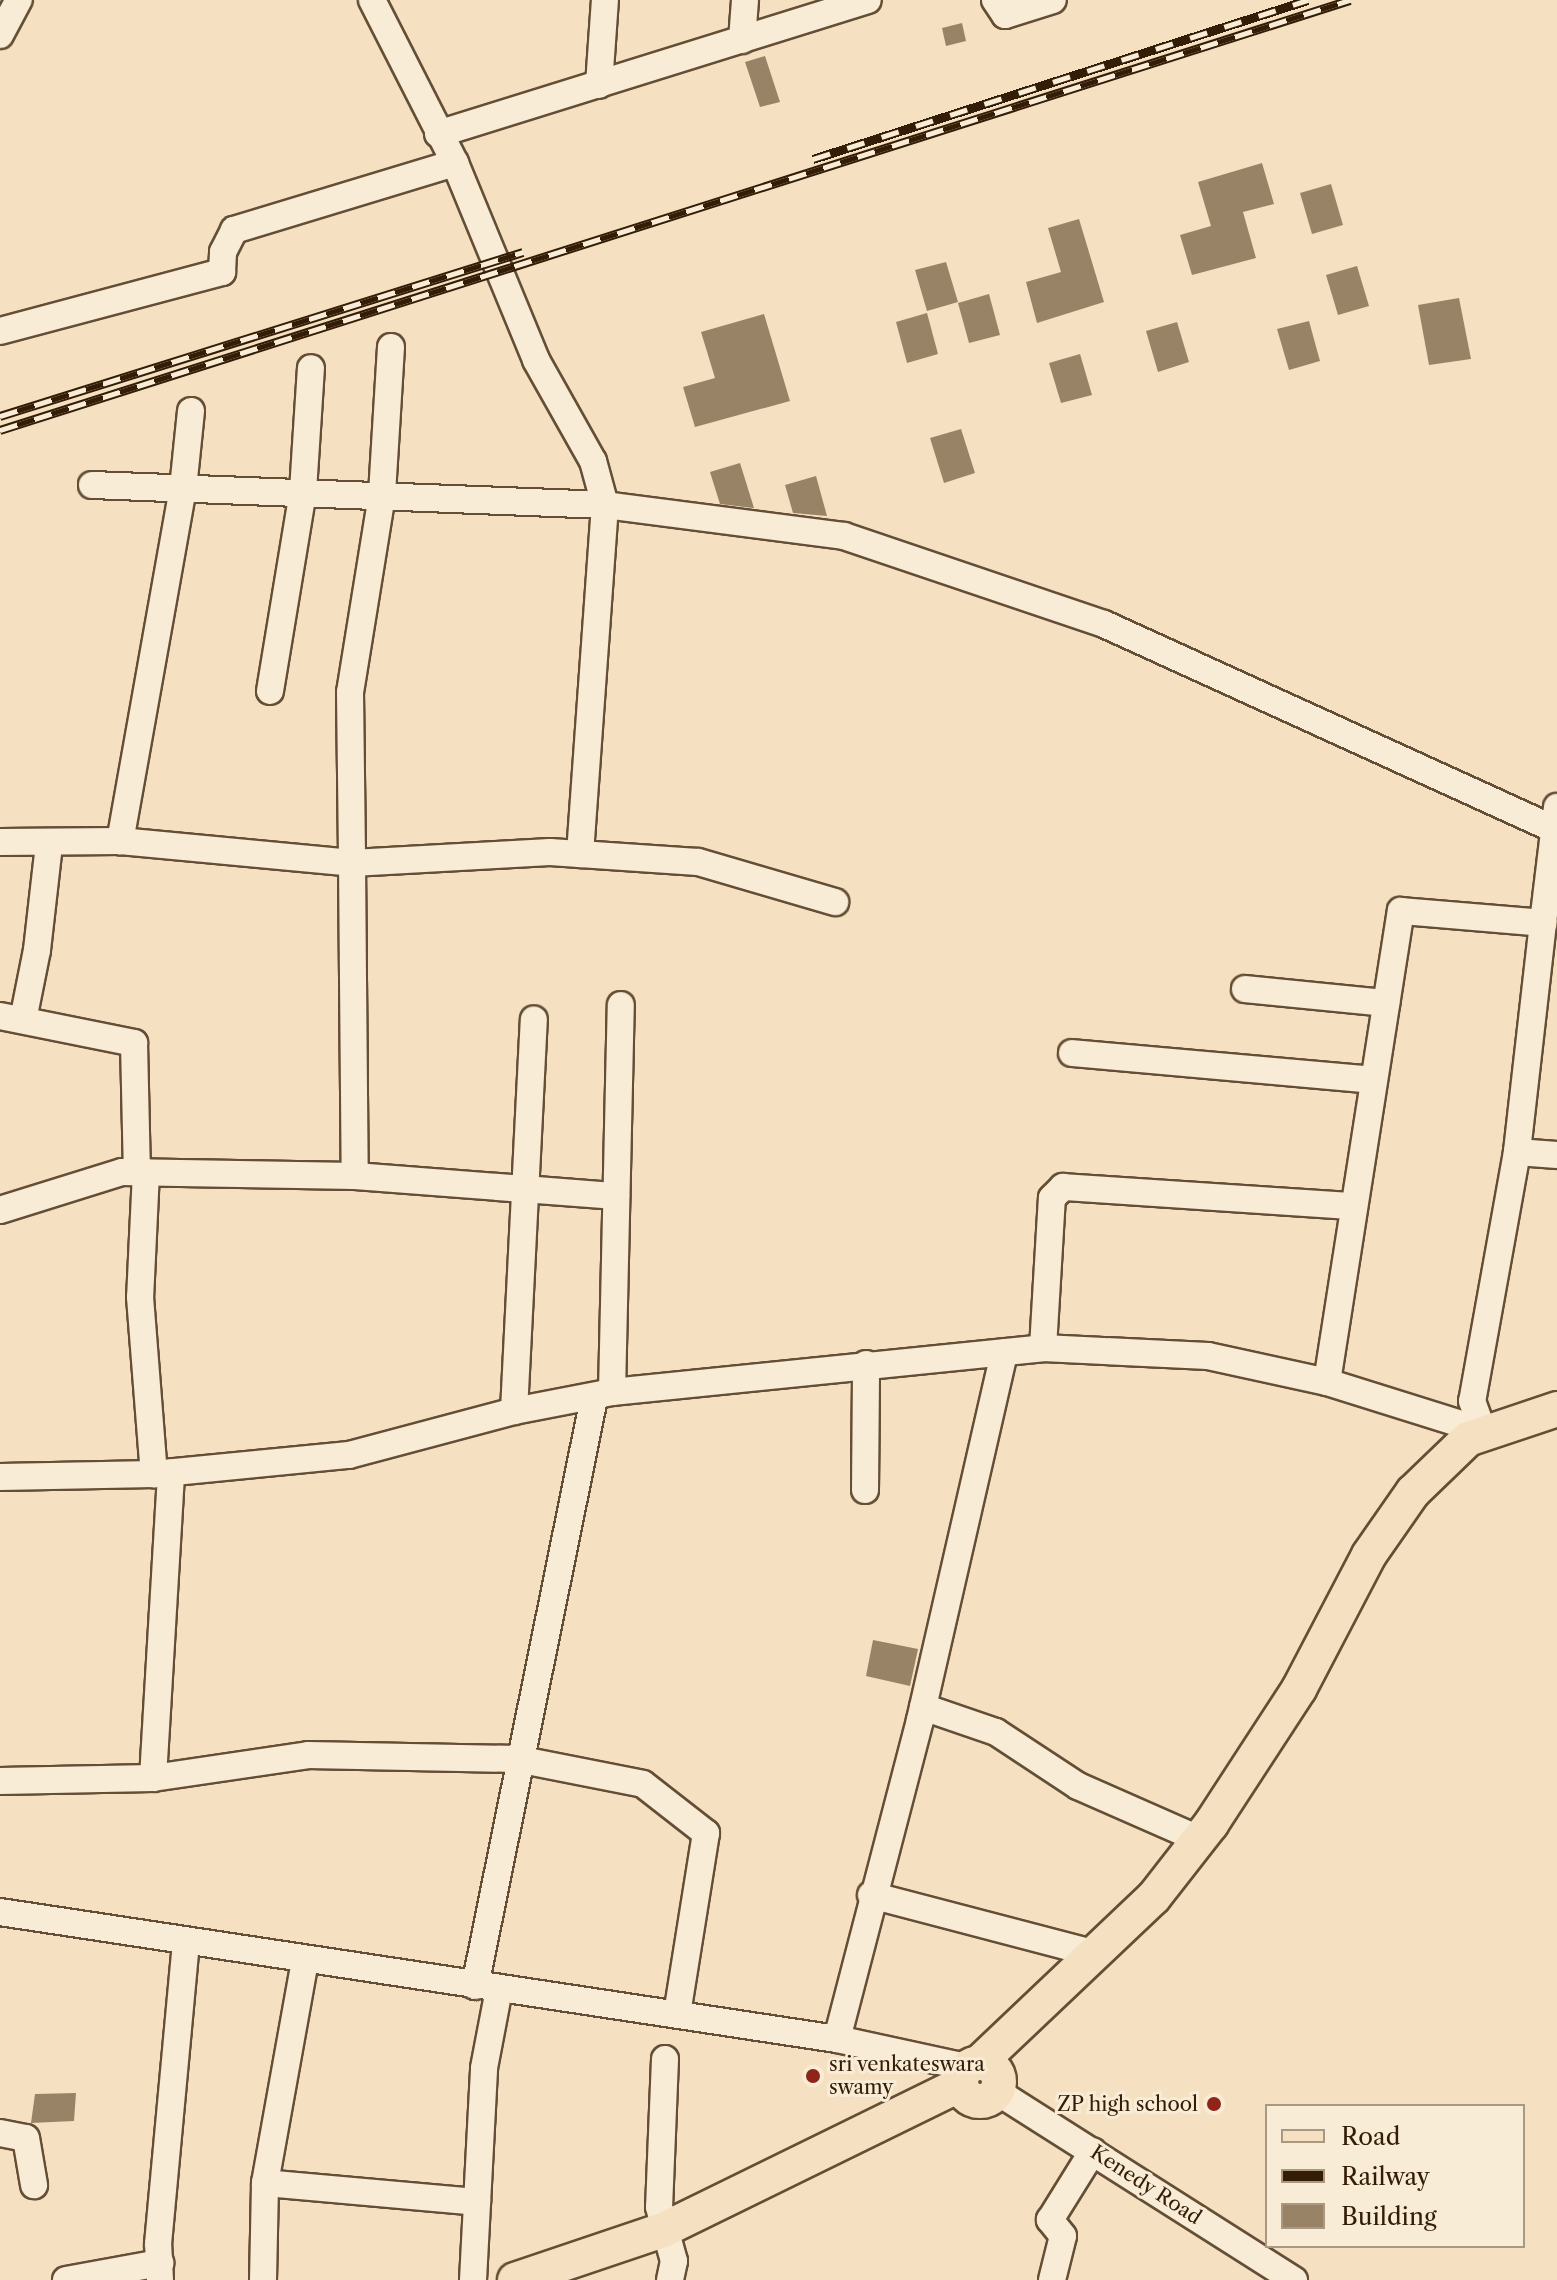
<!DOCTYPE html>
<html>
<head>
<meta charset="utf-8">
<style>
  body { margin:0 }
  #map { position:relative; width:1557px; height:2280px; overflow:hidden; background:#f5e1c1; font-family:"Libre Caslon Text",serif }
  div>[style] { position:absolute }
  .building>* { inset:0; background:#988367 }
  .roads { filter:drop-shadow(2px 0 #644e35) drop-shadow(-2px 0 #644e35) drop-shadow(0 2px #644e35) drop-shadow(0 -2px #644e35) }
  .minor>* { height:26px; margin:-13px; padding:0 13px; transform-origin:13px; border-radius:13px; background:#f8ecd7 }
  .major>* { height:34px; margin:-17px; padding:0 17px; transform-origin:17px; border-radius:17px; background:#f5e1c1 }
  .major>.ring { margin:-17px; padding:0; box-sizing:content-box; background:none; border:34px solid #f5e1c1; border-radius:50% }
  .rail>* { height:9px; margin-top:-4.5px; transform-origin:0; background:repeating-linear-gradient(90deg,#f8ecd7 0 18px,#331d06 0 36px); box-sizing:border-box; border-block:2px solid #331d06 }
  .dots>* { width:22px; height:22px; translate:-50% -50%; box-sizing:border-box; border:4px solid #f8ecd7; border-radius:50% }
  span { translate:-50% -50%; white-space:nowrap; text-align:center; line-height:1.15; -webkit-text-stroke:6px #f8ecd7; paint-order:stroke }
  .poi-label { font-size:20px; color:#331d06 }
  .left { translate:0 -50%; text-align:left }
  .right { translate:-100% -50%; text-align:right }
  .street-label { font-size:20px; color:#331d06 }
  .legend { position:absolute; left:1265px; top:2104px; width:260px; height:144px; box-sizing:border-box; background:#f8ecd7; border:2px solid #a99983; margin:0; padding:10px 14px; list-style:none; font-size:24px; color:#331d06 }
  .legend li { display:flex; align-items:center; gap:16px; height:40px }
  .legend b { width:40px; border:2px solid #a99983 }
</style>
</head>
<body>
<div id="map">
  <div class="building">
    <div style="clip-path:polygon(962px 23px,966px 41px,946px 46px,942px 28px)"></div>
    <div style="clip-path:polygon(765px 56px,780px 102px,760px 107px,745px 62px)"></div>
    <div style="clip-path:polygon(1262px 163px,1274px 204px,1243px 212px,1256px 258px,1192px 275px,1180px 235px,1211px 226px,1198px 182px)"></div>
    <div style="clip-path:polygon(1331px 184px,1343px 225px,1312px 234px,1300px 193px)"></div>
    <div style="clip-path:polygon(1079px 219px,1104px 302px,1037px 323px,1026px 282px,1061px 272px,1048px 228px)"></div>
    <div style="clip-path:polygon(946px 262px,958px 302px,927px 311px,915px 270px)"></div>
    <div style="clip-path:polygon(1357px 266px,1369px 306px,1338px 315px,1326px 275px)"></div>
    <div style="clip-path:polygon(989px 294px,1000px 335px,969px 343px,958px 303px)"></div>
    <div style="clip-path:polygon(1459px 298px,1471px 359px,1429px 365px,1418px 305px)"></div>
    <div style="clip-path:polygon(927px 313px,938px 354px,907px 363px,896px 322px)"></div>
    <div style="clip-path:polygon(764px 314px,790px 401px,695px 427px,683px 387px,715px 378px,701px 332px)"></div>
    <div style="clip-path:polygon(1309px 321px,1320px 361px,1289px 370px,1277px 329px)"></div>
    <div style="clip-path:polygon(1177px 322px,1189px 362px,1158px 372px,1146px 331px)"></div>
    <div style="clip-path:polygon(1080px 354px,1092px 395px,1061px 403px,1049px 363px)"></div>
    <div style="clip-path:polygon(961px 429px,975px 473px,944px 483px,930px 438px)"></div>
    <div style="clip-path:polygon(740px 463px,754px 508px,753px 508px,720px 504px,710px 472px)"></div>
    <div style="clip-path:polygon(816px 476px,827px 516px,793px 513px,785px 485px)"></div>
    <div style="clip-path:polygon(873px 1640px,918px 1649px,910px 1686px,866px 1676px)"></div>
    <div style="clip-path:polygon(76px 2093px,74px 2121px,31px 2123px,35px 2094px)"></div>
  </div>
  <div class="roads">
    <div class="minor">
      <div style="left:372px;top:0;width:183px;rotate:63deg"></div>
      <div style="left:455px;top:163px;width:213px;rotate:67.6deg"></div>
      <div style="left:536px;top:360px;width:116px;rotate:60.6deg"></div>
      <div style="left:593px;top:461px;width:46px;rotate:74.7deg"></div>
      <div style="left:605px;top:505px;width:350px;rotate:94.1deg"></div>
      <div style="left:995px;top:0;width:18px;rotate:56deg"></div>
      <div style="left:1005px;top:15px;width:50px;rotate:-17.4deg"></div>
      <div style="left:0;top:35px;width:40px;rotate:-62deg"></div>
      <div style="left:742px;top:40px;width:40px;rotate:-85.7deg"></div>
      <div style="left:599px;top:85px;width:85px;rotate:-86deg"></div>
      <div style="left:438px;top:134px;width:450px;rotate:-17.3deg"></div>
      <div style="left:0;top:331px;width:230px;rotate:-14.9deg"></div>
      <div style="left:222px;top:272px;width:20px;rotate:-87deg"></div>
      <div style="left:223px;top:252px;width:25px;rotate:-63deg"></div>
      <div style="left:234px;top:230px;width:231px;rotate:-16.9deg"></div>
      <div style="left:391px;top:347px;width:148px;rotate:93.5deg"></div>
      <div style="left:382px;top:495px;width:200px;rotate:99.2deg"></div>
      <div style="left:350px;top:692px;width:171px;rotate:89.3deg"></div>
      <div style="left:352px;top:863px;width:198px;rotate:-3.2deg"></div>
      <div style="left:550px;top:852px;width:148px;rotate:3.9deg"></div>
      <div style="left:698px;top:862px;width:143px;rotate:16.3deg"></div>
      <div style="left:191px;top:411px;width:77px;rotate:95.9deg"></div>
      <div style="left:183px;top:488px;width:359px;rotate:100.1deg"></div>
      <div style="left:120px;top:841px;width:233px;rotate:5.4deg"></div>
      <div style="left:352px;top:863px;width:313px;rotate:89.5deg"></div>
      <div style="left:92px;top:485px;width:513px;rotate:2.23deg"></div>
      <div style="left:605px;top:505px;width:241px;rotate:7.4deg"></div>
      <div style="left:844px;top:536px;width:274px;rotate:18.7deg"></div>
      <div style="left:1104px;top:624px;width:498px;rotate:24.5deg"></div>
      <div style="left:270px;top:691px;width:203px;rotate:-80.6deg"></div>
      <div style="left:303px;top:491px;width:123px;rotate:-86.3deg"></div>
      <div style="left:0;top:842px;width:120px;rotate:-0.5deg"></div>
      <div style="left:1543px;top:923px;width:117px;rotate:-83.1deg"></div>
      <div style="left:1245px;top:989px;width:142px;rotate:5.7deg"></div>
      <div style="left:0;top:1016px;width:137px;rotate:11.4deg"></div>
      <div style="left:134px;top:1043px;width:129px;rotate:88.7deg"></div>
      <div style="left:23px;top:1020px;width:71px;rotate:-78.7deg"></div>
      <div style="left:37px;top:950px;width:106px;rotate:-83.5deg"></div>
      <div style="left:1072px;top:1053px;width:302px;rotate:5.1deg"></div>
      <div style="left:1517px;top:1152px;width:40px;rotate:4.3deg"></div>
      <div style="left:146px;top:1172px;width:125px;rotate:92.7deg"></div>
      <div style="left:140px;top:1297px;width:178px;rotate:85.5deg"></div>
      <div style="left:0;top:1210px;width:128px;rotate:-17.3deg"></div>
      <div style="left:122px;top:1172px;width:233px;rotate:1deg"></div>
      <div style="left:355px;top:1176px;width:262px;rotate:4.4deg"></div>
      <div style="left:1043px;top:1348px;width:150px;rotate:-86.6deg"></div>
      <div style="left:1052px;top:1198px;width:16px;rotate:-45deg"></div>
      <div style="left:1063px;top:1187px;width:290px;rotate:3.8deg"></div>
      <div style="left:1327px;top:1382px;width:477px;rotate:-81.1deg"></div>
      <div style="left:1401px;top:911px;width:143px;rotate:4.8deg"></div>
      <div style="left:1543px;top:923px;width:230px;rotate:96.5deg"></div>
      <div style="left:1517px;top:1152px;width:253px;rotate:100.2deg"></div>
      <div style="left:1472px;top:1401px;width:32px;rotate:70deg"></div>
      <div style="left:612px;top:1392px;width:387px;rotate:-88.7deg"></div>
      <div style="left:514px;top:1411px;width:392px;rotate:-87.1deg"></div>
      <div style="left:0;top:1477px;width:154px;rotate:-1.1deg"></div>
      <div style="left:154px;top:1474px;width:196px;rotate:-5.6deg"></div>
      <div style="left:349px;top:1455px;width:171px;rotate:-14.9deg"></div>
      <div style="left:514px;top:1411px;width:100px;rotate:-11deg"></div>
      <div style="left:612px;top:1392px;width:433px;rotate:-5.8deg"></div>
      <div style="left:1043px;top:1348px;width:165px;rotate:2.8deg"></div>
      <div style="left:1208px;top:1356px;width:122px;rotate:12.3deg"></div>
      <div style="left:1327px;top:1382px;width:164px;rotate:17.4deg"></div>
      <div style="left:865px;top:1490px;width:126px;rotate:-89.5deg"></div>
      <div style="left:923px;top:1707px;width:77px;rotate:18.9deg"></div>
      <div style="left:996px;top:1732px;width:98px;rotate:33.4deg"></div>
      <div style="left:1078px;top:1786px;width:132px;rotate:23.7deg"></div>
      <div style="left:153px;top:1778px;width:306px;rotate:-86.6deg"></div>
      <div style="left:0;top:1781px;width:153px;rotate:-1.1deg"></div>
      <div style="left:153px;top:1778px;width:157px;rotate:-8.4deg"></div>
      <div style="left:308px;top:1755px;width:209px;rotate:1.1deg"></div>
      <div style="left:517px;top:1759px;width:128px;rotate:11.2deg"></div>
      <div style="left:643px;top:1784px;width:80px;rotate:37.9deg"></div>
      <div style="left:706px;top:1833px;width:184px;rotate:99.1deg"></div>
      <div style="left:871px;top:1895px;width:233px;rotate:14.7deg"></div>
      <div style="left:0;top:1912px;width:847px;rotate:8.63deg"></div>
      <div style="left:837px;top:2039px;width:133px;rotate:12.2deg"></div>
      <div style="left:475px;top:1986px;width:600px;rotate:-78.56deg"></div>
      <div style="left:837px;top:2039px;width:330px;rotate:-75.4deg"></div>
      <div style="left:920px;top:1720px;width:377px;rotate:-77.1deg"></div>
      <div style="left:665px;top:2059px;width:148px;rotate:92.3deg"></div>
      <div style="left:659px;top:2207px;width:56px;rotate:74.5deg"></div>
      <div style="left:674px;top:2261px;width:19px;rotate:102deg"></div>
      <div style="left:996px;top:2091px;width:353px;rotate:32.4deg"></div>
      <div style="left:0;top:2133px;width:26px;rotate:11deg"></div>
      <div style="left:26px;top:2138px;width:48px;rotate:80.3deg"></div>
      <div style="left:265px;top:2183px;width:213px;rotate:5.1deg"></div>
      <div style="left:66px;top:2280px;width:96px;rotate:-10.3deg"></div>
      <div style="left:160px;top:2280px;width:36px;rotate:-93deg"></div>
      <div style="left:158px;top:2244px;width:303px;rotate:-84.7deg"></div>
      <div style="left:263px;top:2280px;width:97px;rotate:-88.8deg"></div>
      <div style="left:265px;top:2183px;width:226px;rotate:-79.8deg"></div>
      <div style="left:473px;top:2280px;width:212px;rotate:-87deg"></div>
      <div style="left:484px;top:2068px;width:80px;rotate:-79.2deg"></div>
      <div style="left:1052px;top:2280px;width:45px;rotate:-76deg"></div>
      <div style="left:1063px;top:2236px;width:21px;rotate:-129deg"></div>
      <div style="left:1050px;top:2220px;width:81px;rotate:-58.1deg"></div>
    </div>
    <div class="major">
      <div style="left:979px;top:2063px;width:241px;rotate:-43.5deg"></div>
      <div style="left:1154px;top:1897px;width:93px;rotate:-52deg"></div>
      <div style="left:1211px;top:1824px;width:161px;rotate:-56.9deg"></div>
      <div style="left:1299px;top:1689px;width:151px;rotate:-62.4deg"></div>
      <div style="left:1369px;top:1555px;width:77px;rotate:-55.1deg"></div>
      <div style="left:1413px;top:1492px;width:76px;rotate:-43.9deg"></div>
      <div style="left:1468px;top:1439px;width:94px;rotate:-18.6deg"></div>
      <div class="ring" style="left:961px;top:2063px;width:4px;height:4px"></div>
      <div style="left:515px;top:2280px;width:156px;rotate:-18.7deg"></div>
      <div style="left:663px;top:2230px;width:332px;rotate:-26.1deg"></div>
    </div>
  </div>
  <div class="rail">
    <div style="left:813px;top:159px;width:520px;rotate:-17.81deg"></div>
    <div style="left:0;top:416px;width:548px;rotate:-17.41deg"></div>
    <div style="left:0;top:430px;width:1417px;rotate:-17.67deg"></div>
  </div>
  <div class="dots">
    <div style="left:813px;top:2076px;background:#8f2418"></div>
    <div style="left:1214px;top:2104px;background:#8f2418"></div>
  </div>
  <div class="poi-label">
    <span class="left" style="left:829px;top:2076px">sri venkateswara<br>swamy</span>
    <span class="right" style="left:1198px;top:2104px">ZP high school</span>
  </div>
  <div class="street-label">
    <span style="left:1146px;top:2185px;rotate:33deg">Kenedy Road</span>
  </div>
  <ul class="legend">
  <li><b style="height:10px;background:#f5e1c1"></b>Road</li>
  <li><b style="height:10px;background:#331d06"></b>Railway</li>
  <li><b style="height:22px;background:#988367"></b>Building</li>
  </ul>
</div>
</body>
</html>
